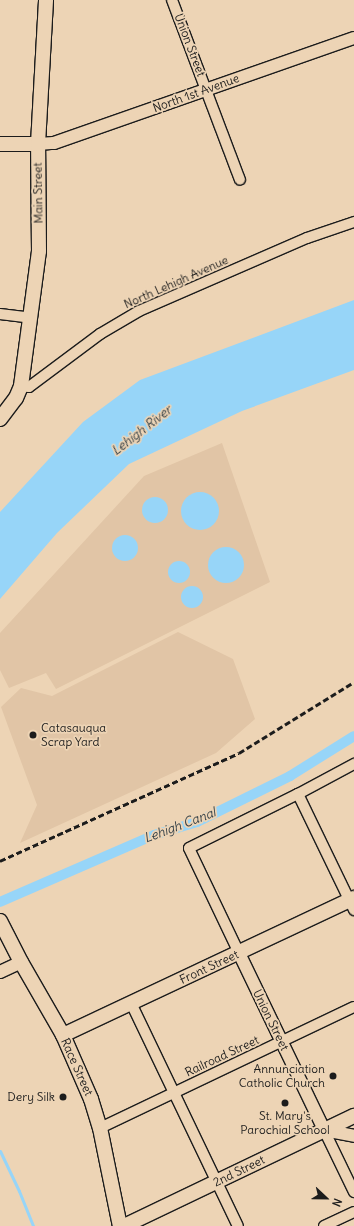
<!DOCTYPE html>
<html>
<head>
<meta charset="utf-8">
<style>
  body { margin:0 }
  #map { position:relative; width:354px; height:1226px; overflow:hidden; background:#edd4b5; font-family:Delius,sans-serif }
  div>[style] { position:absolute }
  .built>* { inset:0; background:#e1c5a6 }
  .water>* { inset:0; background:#97d5f8 }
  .round { border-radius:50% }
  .stream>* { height:3px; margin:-1.5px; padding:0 1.5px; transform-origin:1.5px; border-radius:1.5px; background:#97d5f8 }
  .canal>* { height:10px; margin:-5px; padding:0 5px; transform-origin:5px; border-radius:5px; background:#97d5f8 }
  .roads { filter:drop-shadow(1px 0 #1c1c1c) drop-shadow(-1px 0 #1c1c1c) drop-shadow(0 1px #1c1c1c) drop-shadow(0 -1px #1c1c1c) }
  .minor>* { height:10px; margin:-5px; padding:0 5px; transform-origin:5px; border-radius:5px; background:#edd4b5 }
  .tertiary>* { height:12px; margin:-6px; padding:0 6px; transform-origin:6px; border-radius:6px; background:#edd4b5 }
  .secondary>* { height:14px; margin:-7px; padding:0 7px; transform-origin:7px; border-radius:7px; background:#edd4b5 }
  .rail>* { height:3px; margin-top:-1.5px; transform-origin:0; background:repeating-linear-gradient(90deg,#1c1c1c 0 6px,transparent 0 9px) }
  .dots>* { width:11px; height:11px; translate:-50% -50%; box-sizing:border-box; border:2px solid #edd4b5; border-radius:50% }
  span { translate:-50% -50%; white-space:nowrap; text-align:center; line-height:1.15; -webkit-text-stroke:3.5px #edd4b5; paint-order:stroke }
  .street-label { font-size:12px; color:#1c1c1c }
  .poi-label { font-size:12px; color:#1c1c1c }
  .left { translate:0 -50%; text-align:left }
  .right { translate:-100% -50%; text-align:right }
  .water-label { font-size:13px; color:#354148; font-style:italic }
  .north { position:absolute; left:306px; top:1178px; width:40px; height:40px; -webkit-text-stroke:3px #edd4b5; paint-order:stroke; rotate:112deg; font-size:11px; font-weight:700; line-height:16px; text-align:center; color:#1c1c1c }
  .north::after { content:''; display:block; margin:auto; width:14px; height:18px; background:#1c1c1c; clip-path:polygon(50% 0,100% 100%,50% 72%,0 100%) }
</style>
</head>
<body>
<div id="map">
  <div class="built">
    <div style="clip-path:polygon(222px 443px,270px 582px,56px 689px,46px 673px,9px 688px,0 670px,0 633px,144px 476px)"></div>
    <div style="clip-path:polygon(178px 632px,233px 659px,255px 719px,216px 753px,20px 843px,37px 805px,1px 707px,21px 688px,52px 696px)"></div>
  </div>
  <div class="water">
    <div style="clip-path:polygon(354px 300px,354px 370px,242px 411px,129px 464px,57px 533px,0 599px,0 512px,83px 422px,140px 380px)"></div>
    <div class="round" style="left:181px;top:492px;width:38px;height:38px"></div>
    <div class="round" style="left:142px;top:497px;width:26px;height:26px"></div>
    <div class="round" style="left:112px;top:535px;width:26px;height:26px"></div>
    <div class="round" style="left:208px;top:547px;width:36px;height:36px"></div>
    <div class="round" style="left:168px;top:561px;width:22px;height:22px"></div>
    <div class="round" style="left:181px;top:586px;width:22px;height:22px"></div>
  </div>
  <div class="stream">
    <div style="left:0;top:1151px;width:44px;rotate:64.6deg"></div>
    <div style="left:19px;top:1191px;width:38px;rotate:68deg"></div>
  </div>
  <div class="canal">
    <div style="left:0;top:902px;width:168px;rotate:-23.5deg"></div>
    <div style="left:154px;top:835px;width:45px;rotate:-16.8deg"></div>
    <div style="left:197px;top:822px;width:104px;rotate:-26.3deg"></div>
    <div style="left:290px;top:776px;width:75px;rotate:-32deg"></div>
  </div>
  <div class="roads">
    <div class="minor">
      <div style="left:172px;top:0;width:192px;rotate:69.3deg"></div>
      <div style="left:0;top:314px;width:31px;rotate:7deg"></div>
      <div style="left:21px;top:386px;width:8px;rotate:7deg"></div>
      <div style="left:29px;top:387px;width:89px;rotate:-36.7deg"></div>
      <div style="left:100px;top:334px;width:45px;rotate:-30.5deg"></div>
      <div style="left:139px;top:311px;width:183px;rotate:-23.5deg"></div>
      <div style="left:307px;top:238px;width:50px;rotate:-18.8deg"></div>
      <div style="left:298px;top:794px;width:129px;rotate:64.2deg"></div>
      <div style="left:239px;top:953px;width:116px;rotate:-115.5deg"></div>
      <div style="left:189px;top:848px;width:122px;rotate:-26.4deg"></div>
      <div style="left:298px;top:794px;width:64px;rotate:-28.2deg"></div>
      <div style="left:131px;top:1003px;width:247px;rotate:64.4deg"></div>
      <div style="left:100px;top:1128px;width:281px;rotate:-25.5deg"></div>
      <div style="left:324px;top:1130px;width:69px;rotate:64.2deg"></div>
      <div style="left:324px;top:1226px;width:33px;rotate:-25deg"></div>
    </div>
    <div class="tertiary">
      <div style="left:38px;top:144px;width:16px;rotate:-4deg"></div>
      <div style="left:54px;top:143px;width:318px;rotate:-19.3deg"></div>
      <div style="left:239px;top:953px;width:196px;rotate:64.3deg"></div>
      <div style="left:324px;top:1130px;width:31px;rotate:11deg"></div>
      <div style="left:0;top:972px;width:23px;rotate:-25deg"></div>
    </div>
    <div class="secondary">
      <div style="left:0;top:144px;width:38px"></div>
      <div style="left:0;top:419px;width:26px;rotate:-53deg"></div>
      <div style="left:16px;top:398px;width:13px;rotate:-67deg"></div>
      <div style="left:21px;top:386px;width:136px;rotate:-82.4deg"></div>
      <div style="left:39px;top:251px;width:107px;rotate:-90.5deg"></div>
      <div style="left:38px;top:144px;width:144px;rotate:-86.8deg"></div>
      <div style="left:0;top:921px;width:46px;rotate:62.9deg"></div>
      <div style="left:21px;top:962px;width:84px;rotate:60.1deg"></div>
      <div style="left:63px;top:1035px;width:70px;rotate:66.4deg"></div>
      <div style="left:91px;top:1099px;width:30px;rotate:73deg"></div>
      <div style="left:100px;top:1128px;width:100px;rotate:78.5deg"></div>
      <div style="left:63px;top:1035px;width:322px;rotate:-25.2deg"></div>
      <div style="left:124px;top:1226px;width:255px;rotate:-25.6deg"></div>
    </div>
  </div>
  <div class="rail">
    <div style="left:0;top:861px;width:262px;rotate:-24.3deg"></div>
    <div style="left:239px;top:753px;width:135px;rotate:-31.7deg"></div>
  </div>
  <div class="dots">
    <div style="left:33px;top:735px;background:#1c1c1c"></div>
    <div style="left:333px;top:1076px;background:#1c1c1c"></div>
    <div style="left:63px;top:1097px;background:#1c1c1c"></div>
    <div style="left:285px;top:1103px;background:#1c1c1c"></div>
  </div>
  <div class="street-label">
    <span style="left:190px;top:45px;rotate:69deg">Union Street</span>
    <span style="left:196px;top:93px;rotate:-20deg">North 1st Avenue</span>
    <span style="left:38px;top:193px;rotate:-91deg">Main Street</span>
    <span style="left:176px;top:282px;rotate:-24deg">North Lehigh Avenue</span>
    <span style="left:209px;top:967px;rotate:-25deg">Front Street</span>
    <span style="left:271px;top:1020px;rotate:64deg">Union Street</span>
    <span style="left:222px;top:1056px;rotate:-25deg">Railroad Street</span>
    <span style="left:77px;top:1067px;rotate:66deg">Race Street</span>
    <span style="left:239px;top:1171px;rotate:-26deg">2nd Street</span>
  </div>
  <div class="poi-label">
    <span class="left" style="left:41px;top:735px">Catasauqua<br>Scrap Yard</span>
    <span class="right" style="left:325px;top:1076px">Annunciation<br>Catholic Church</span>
    <span class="right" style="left:55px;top:1097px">Dery Silk</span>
    <span style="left:285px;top:1123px">St. Mary's<br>Parochial School</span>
  </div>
  <div class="water-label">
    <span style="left:142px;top:431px;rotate:-38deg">Lehigh River</span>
    <span style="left:180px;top:826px;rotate:-21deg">Lehigh Canal</span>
  </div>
  <div class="north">N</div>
</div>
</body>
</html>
